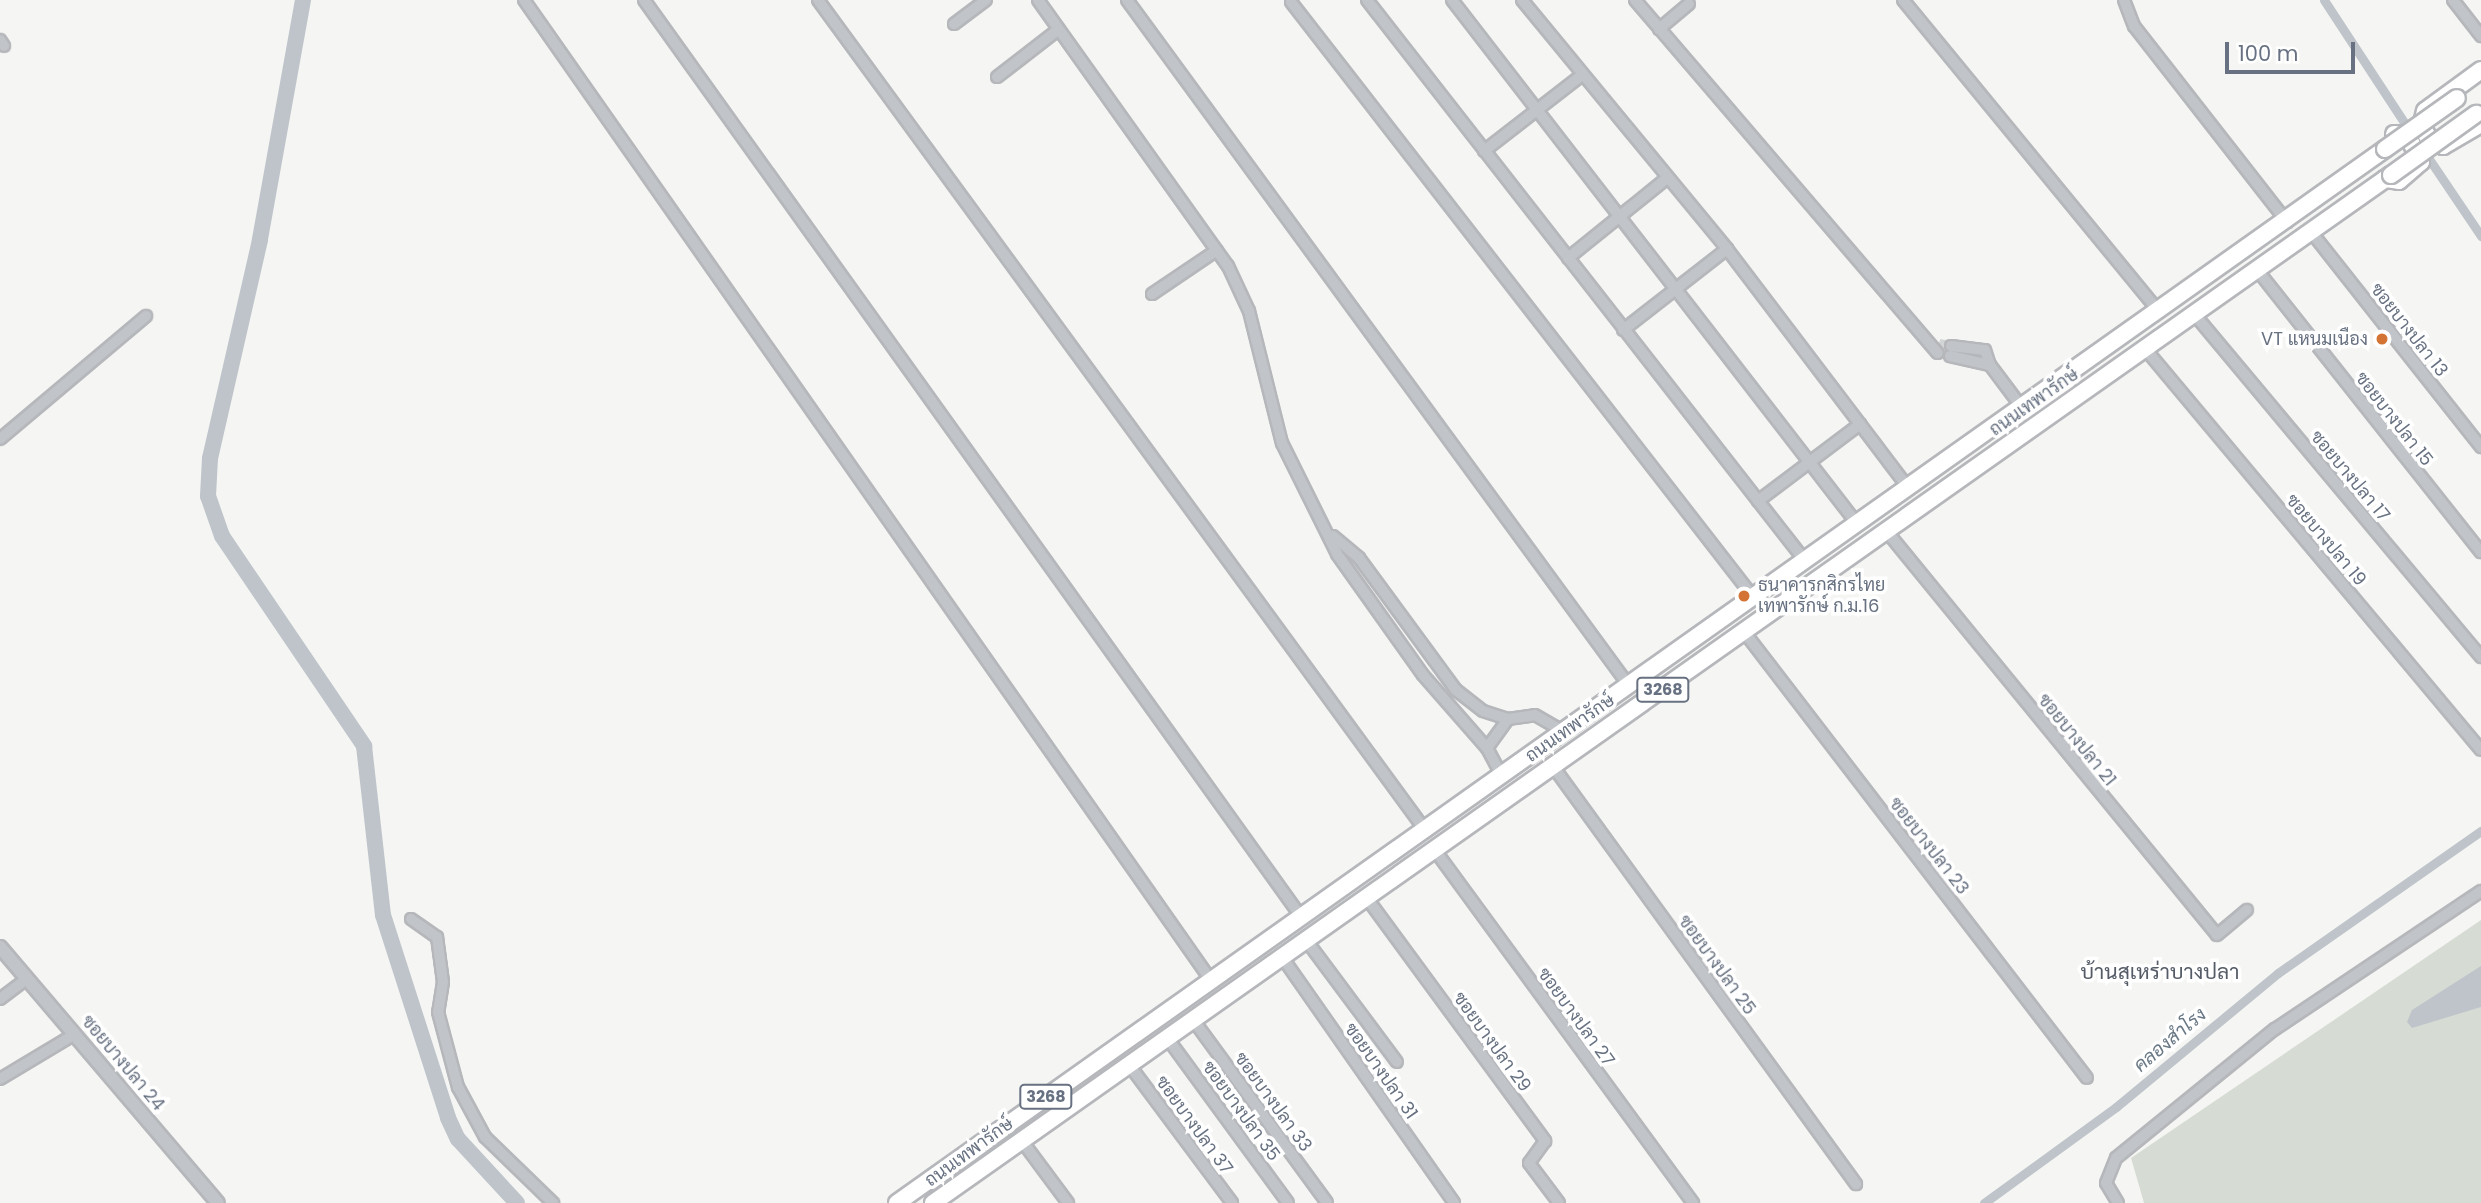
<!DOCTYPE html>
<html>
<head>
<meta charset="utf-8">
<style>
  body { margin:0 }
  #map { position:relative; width:2481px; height:1203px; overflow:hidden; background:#f5f6f3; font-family:Poppins,Sarabun,sans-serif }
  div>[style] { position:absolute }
  .green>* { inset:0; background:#d6dcd4 }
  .water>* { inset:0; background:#bec4ca }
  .canal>* { height:9px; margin:-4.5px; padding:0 4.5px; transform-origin:4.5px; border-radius:4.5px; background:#bec4ca }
  .river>* { height:16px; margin:-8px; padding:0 8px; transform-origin:8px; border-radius:8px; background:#bec4ca }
  .minor-tunnel>* { height:10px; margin-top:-5px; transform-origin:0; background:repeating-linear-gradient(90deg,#d2d5d6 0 10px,transparent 0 15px) }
  .roads { filter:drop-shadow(2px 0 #b5b7bb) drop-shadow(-2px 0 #b5b7bb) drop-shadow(0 2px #b5b7bb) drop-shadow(0 -2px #b5b7bb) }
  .minor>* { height:10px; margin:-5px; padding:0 5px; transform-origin:5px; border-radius:5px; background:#c1c4c8 }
  .tertiary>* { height:12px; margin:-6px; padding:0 6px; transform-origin:6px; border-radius:6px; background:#c1c4c8 }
  .primary>* { height:16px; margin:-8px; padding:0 8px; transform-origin:8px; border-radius:8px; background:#fff }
  .bridges { filter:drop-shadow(2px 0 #b5b7bb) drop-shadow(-2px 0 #b5b7bb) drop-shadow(0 2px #b5b7bb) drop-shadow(0 -2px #b5b7bb) }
  .primary-bridge>* { height:16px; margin:-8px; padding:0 8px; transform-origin:8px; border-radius:8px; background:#fff }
  .dots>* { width:19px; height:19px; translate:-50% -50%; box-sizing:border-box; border:4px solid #fff; border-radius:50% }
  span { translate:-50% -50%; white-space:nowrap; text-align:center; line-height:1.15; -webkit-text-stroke:7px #fff; paint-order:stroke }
  .shield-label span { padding:2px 5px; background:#fff; border:2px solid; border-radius:5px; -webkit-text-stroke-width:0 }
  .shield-label { font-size:16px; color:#677181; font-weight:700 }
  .street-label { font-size:18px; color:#677181 }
  .poi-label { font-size:18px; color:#677181 }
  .right { translate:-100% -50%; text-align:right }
  .left { translate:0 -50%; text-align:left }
  .water-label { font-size:19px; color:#697885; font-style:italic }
  .quarter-label { font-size:21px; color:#555c67 }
  .scale { position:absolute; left:2225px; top:42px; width:130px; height:32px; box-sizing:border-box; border:4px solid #677181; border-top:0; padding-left:9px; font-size:21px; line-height:24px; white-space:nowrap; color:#677181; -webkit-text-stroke:5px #fff; paint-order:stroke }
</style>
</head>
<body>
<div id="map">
  <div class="green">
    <div style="clip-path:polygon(2481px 920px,2481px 1203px,2144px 1203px,2131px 1158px)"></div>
  </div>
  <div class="water">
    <div style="clip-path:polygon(2481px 966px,2481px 1007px,2412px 1028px,2407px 1022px,2412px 1010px)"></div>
  </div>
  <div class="canal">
    <div style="left:2324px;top:0;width:159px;rotate:56.8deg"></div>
    <div style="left:2423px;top:150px;width:104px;rotate:56deg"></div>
    <div style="left:1984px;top:1203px;width:163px;rotate:-36deg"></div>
    <div style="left:2116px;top:1107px;width:210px;rotate:-39.6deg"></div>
    <div style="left:2278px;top:973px;width:248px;rotate:-35deg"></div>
  </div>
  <div class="river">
    <div style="left:303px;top:0;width:244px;rotate:100.2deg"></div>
    <div style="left:260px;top:240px;width:224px;rotate:102.9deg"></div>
    <div style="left:210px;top:458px;width:38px;rotate:93deg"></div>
    <div style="left:208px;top:496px;width:42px;rotate:70.7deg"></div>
    <div style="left:222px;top:536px;width:254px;rotate:55.9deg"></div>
    <div style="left:364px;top:746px;width:170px;rotate:83.6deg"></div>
    <div style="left:383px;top:915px;width:213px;rotate:72.2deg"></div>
    <div style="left:448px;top:1118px;width:23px;rotate:65deg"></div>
    <div style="left:458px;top:1139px;width:87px;rotate:47.3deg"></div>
  </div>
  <div class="minor-tunnel">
    <div style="left:1939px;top:344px;width:12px;rotate:9deg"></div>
  </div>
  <div class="roads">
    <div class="minor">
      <div style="left:524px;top:0;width:1199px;rotate:54.98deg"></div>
      <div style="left:644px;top:0;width:1129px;rotate:54.37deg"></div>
      <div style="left:818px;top:0;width:1028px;rotate:53.82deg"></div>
      <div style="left:1038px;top:0;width:327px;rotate:54.5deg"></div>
      <div style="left:1228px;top:266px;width:50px;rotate:65deg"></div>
      <div style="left:1249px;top:311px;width:136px;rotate:76deg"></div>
      <div style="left:1282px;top:443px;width:124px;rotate:63.6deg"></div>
      <div style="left:1337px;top:554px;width:148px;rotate:54.6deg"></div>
      <div style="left:1423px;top:675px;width:97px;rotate:48.8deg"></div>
      <div style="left:1487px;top:748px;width:32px;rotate:62deg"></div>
      <div style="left:1127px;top:0;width:850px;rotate:53.8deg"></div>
      <div style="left:1367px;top:0;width:713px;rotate:52.01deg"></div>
      <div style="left:1452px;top:0;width:664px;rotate:52.28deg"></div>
      <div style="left:1522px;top:0;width:323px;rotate:50.5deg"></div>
      <div style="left:1727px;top:249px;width:301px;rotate:52.8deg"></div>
      <div style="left:1635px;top:0;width:465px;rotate:49.4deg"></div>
      <div style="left:1903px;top:0;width:404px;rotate:50.6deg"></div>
      <div style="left:2124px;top:0;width:28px;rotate:69deg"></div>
      <div style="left:2134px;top:26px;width:249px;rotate:52deg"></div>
      <div style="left:2453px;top:0;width:46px;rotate:52.1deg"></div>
      <div style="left:1291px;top:2px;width:755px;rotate:52.16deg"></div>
      <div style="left:954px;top:24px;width:40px;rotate:-37deg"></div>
      <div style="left:1659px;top:29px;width:39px;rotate:-40deg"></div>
      <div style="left:0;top:40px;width:7px;rotate:56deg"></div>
      <div style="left:997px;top:77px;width:78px;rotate:-37.7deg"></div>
      <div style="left:1484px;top:151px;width:124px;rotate:-37.8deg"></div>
      <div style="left:2312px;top:233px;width:273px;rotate:51.7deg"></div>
      <div style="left:1568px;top:258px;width:127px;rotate:-38.9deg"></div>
      <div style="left:2258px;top:271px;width:359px;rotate:51.6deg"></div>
      <div style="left:1152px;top:294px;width:78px;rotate:-34.1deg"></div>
      <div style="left:2195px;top:315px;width:446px;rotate:50.1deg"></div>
      <div style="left:1623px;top:330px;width:132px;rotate:-37.9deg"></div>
      <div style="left:1951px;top:346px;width:34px;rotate:7deg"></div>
      <div style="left:1985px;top:350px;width:16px;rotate:72deg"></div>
      <div style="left:2147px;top:351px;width:520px;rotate:50.07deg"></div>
      <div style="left:1950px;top:356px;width:41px;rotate:12.7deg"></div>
      <div style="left:1990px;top:365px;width:55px;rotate:53.1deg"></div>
      <div style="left:0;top:439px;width:191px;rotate:-40.1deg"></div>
      <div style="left:1758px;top:501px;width:128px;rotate:-37deg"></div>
      <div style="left:1888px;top:533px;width:519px;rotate:50.7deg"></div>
      <div style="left:2217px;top:935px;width:39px;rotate:-40deg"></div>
      <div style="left:1333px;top:536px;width:34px;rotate:40deg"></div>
      <div style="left:1359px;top:558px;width:164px;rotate:53.7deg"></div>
      <div style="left:1456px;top:690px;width:34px;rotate:38deg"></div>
      <div style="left:1483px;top:711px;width:26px;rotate:18deg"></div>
      <div style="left:1508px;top:719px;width:27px;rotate:-8deg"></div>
      <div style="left:1535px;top:715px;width:34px;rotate:30deg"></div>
      <div style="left:1745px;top:633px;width:561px;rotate:52.46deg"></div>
      <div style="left:1487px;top:748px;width:36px;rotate:-54deg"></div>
      <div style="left:1552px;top:765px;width:518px;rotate:54.04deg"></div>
      <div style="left:1434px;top:849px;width:439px;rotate:53.8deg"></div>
      <div style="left:1366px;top:897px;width:303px;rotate:53.7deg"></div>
      <div style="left:1545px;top:1141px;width:27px;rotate:126deg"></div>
      <div style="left:1529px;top:1163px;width:50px;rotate:53.1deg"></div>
      <div style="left:411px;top:919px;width:32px;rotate:35deg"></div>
      <div style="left:437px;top:937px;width:45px;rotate:82.4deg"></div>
      <div style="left:443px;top:982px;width:30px;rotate:99deg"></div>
      <div style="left:438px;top:1012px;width:78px;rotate:75.1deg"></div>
      <div style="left:458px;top:1087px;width:57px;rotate:61.6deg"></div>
      <div style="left:485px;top:1137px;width:95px;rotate:44.1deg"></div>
      <div style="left:1306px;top:940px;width:152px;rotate:53.3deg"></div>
      <div style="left:1282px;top:957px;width:300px;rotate:55deg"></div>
      <div style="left:0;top:999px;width:34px;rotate:-37deg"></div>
      <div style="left:1194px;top:1021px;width:225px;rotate:53.8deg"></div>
      <div style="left:1168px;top:1039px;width:203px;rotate:53.8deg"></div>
      <div style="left:1130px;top:1066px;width:171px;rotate:53.3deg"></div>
      <div style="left:0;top:1079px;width:87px;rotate:-31deg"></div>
      <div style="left:1022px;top:1141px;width:77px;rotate:53.4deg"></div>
      <div style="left:2118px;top:1203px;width:23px;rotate:-121deg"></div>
      <div style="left:2106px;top:1183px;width:27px;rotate:-68deg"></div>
      <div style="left:2116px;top:1158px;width:205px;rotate:-39.1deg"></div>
      <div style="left:2275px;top:1029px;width:248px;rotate:-33.8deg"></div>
    </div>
    <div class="tertiary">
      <div style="left:0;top:947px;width:336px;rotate:49.6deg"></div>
    </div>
    <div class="primary">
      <div style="left:2481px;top:70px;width:69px;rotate:143.8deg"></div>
      <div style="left:2425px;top:111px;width:12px;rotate:104deg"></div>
      <div style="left:2422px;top:123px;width:14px;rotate:69deg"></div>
      <div style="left:2427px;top:136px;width:19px;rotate:32deg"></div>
      <div style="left:2443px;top:146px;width:44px;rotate:-30.1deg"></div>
      <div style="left:2385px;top:179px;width:14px;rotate:8deg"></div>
      <div style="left:2399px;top:181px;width:29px;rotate:-41deg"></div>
      <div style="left:2421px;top:162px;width:30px;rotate:-117deg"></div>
      <div style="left:2407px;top:135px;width:13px;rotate:-176deg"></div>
      <div style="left:897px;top:1203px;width:1823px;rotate:-35.31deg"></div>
      <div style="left:933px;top:1203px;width:1784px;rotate:-35.19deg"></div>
    </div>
  </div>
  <div class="bridges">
    <div class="primary-bridge">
      <div style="left:2385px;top:149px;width:88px;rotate:-35.3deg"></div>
      <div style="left:2391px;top:175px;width:105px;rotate:-35.7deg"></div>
    </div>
  </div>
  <div class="dots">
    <div style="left:2382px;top:339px;background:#d37435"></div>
    <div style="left:1744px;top:596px;background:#d37435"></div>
  </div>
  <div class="shield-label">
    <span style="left:1663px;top:690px">3268</span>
    <span style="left:1046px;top:1097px">3268</span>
  </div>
  <div class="street-label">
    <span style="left:2409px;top:330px;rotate:52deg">ซอยบางปลา 13</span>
    <span style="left:2034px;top:402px;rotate:-35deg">ถนนเทพารักษ์</span>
    <span style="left:2394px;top:419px;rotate:52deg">ซอยบางปลา 15</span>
    <span style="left:2350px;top:476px;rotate:50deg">ซอยบางปลา 17</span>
    <span style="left:2326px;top:540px;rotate:50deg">ซอยบางปลา 19</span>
    <span style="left:1570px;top:728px;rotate:-35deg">ถนนเทพารักษ์</span>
    <span style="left:2077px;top:740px;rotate:51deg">ซอยบางปลา 21</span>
    <span style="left:1929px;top:846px;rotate:52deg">ซอยบางปลา 23</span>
    <span style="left:1717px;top:965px;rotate:54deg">ซอยบางปลา 25</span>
    <span style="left:1576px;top:1017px;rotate:54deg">ซอยบางปลา 27</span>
    <span style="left:1492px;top:1042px;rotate:54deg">ซอยบางปลา 29</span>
    <span style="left:123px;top:1063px;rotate:50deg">ซอยบางปลา 24</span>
    <span style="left:1381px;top:1071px;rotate:55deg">ซอยบางปลา 31</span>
    <span style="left:1273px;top:1102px;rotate:54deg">ซอยบางปลา 33</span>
    <span style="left:1241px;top:1111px;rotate:54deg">ซอยบางปลา 35</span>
    <span style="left:1194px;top:1125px;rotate:54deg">ซอยบางปลา 37</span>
    <span style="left:969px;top:1152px;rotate:-36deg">ถนนเทพารักษ์</span>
  </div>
  <div class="poi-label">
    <span class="right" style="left:2368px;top:339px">VT แหนมเนือง</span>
    <span class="left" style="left:1758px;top:596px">ธนาคารกสิกรไทย<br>เทพารักษ์ ก.ม.16</span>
  </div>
  <div class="water-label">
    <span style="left:2170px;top:1040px;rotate:-40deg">คลองสำโรง</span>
  </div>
  <div class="quarter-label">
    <span style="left:2160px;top:972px">บ้านสุเหร่าบางปลา</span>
  </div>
  <div class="scale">100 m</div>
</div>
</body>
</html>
